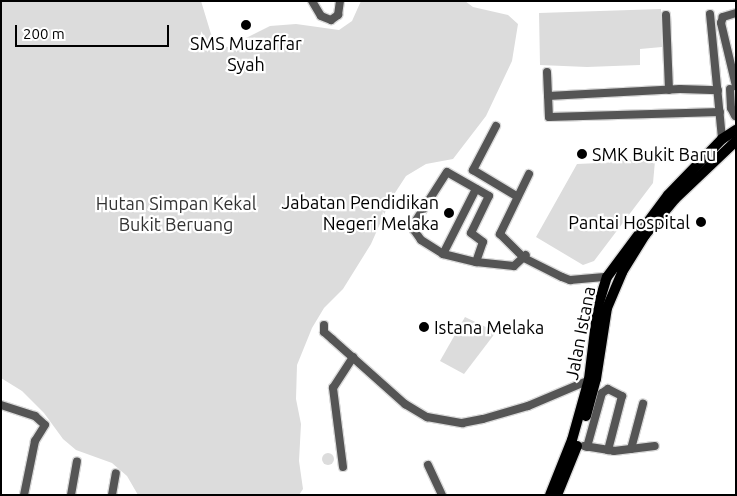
<!DOCTYPE html>
<html>
<head>
<meta charset="utf-8">
<style>
  body { margin:0 }
  #map { position:relative; width:737px; height:496px; overflow:hidden; background:#fff; font-family:Ubuntu,sans-serif }
  div>[style] { position:absolute }
  .green>* { inset:0; background:#dcdcdc }
  .round { border-radius:50% }
  .roads { filter:drop-shadow(1px 0 #dbdbdb) drop-shadow(-1px 0 #dbdbdb) drop-shadow(0 1px #dbdbdb) drop-shadow(0 -1px #dbdbdb) }
  .minor>* { height:8px; margin:-4px; padding:0 4px; transform-origin:4px; border-radius:4px; background:#555 }
  .major>* { height:10px; margin:-5px; padding:0 5px; transform-origin:5px; border-radius:5px; background:#000 }
  .dots>* { width:14px; height:14px; translate:-50% -50%; box-sizing:border-box; border:2px solid #fff; border-radius:50% }
  span { translate:-50% -50%; white-space:nowrap; text-align:center; line-height:1.15; -webkit-text-stroke:4.5px #fff; paint-order:stroke }
  .poi-label { font-size:18px; color:#000 }
  .left { translate:0 -50%; text-align:left }
  .right { translate:-100% -50%; text-align:right }
  .park-label { font-size:18px; color:#333 }
  .street-label { font-size:18px; color:#000 }
  .frame { position:absolute; inset:0; border:2px solid #000; pointer-events:none }
  .scale { position:absolute; left:15px; top:25px; width:154px; height:22px; box-sizing:border-box; border:2px solid #000; border-top:0; padding-left:6px; font-size:15px; line-height:18px; white-space:nowrap; color:#000; -webkit-text-stroke:4px #fff; paint-order:stroke }
</style>
</head>
<body>
<div id="map">
  <div class="green">
    <div style="clip-path:polygon(1px 1px,201px 1px,211px 34px,218px 45px,228px 47px,270px 26px,296px 24px,339px 30px,352px 21px,361px 1px,465px 1px,473px 7px,508px 15px,518px 24px,512px 61px,486px 116px,453px 159px,426px 164px,406px 176px,391px 199px,371px 244px,343px 289px,324px 308px,312px 328px,297px 365px,296px 399px,301px 424px,299px 461px,303px 489px,299px 495px,138px 495px,127px 476px,112px 463px,76px 450px,63px 439px,44px 413px,22px 391px,1px 378px)"></div>
    <div style="clip-path:polygon(661px 9px,662px 47px,640px 49px,640px 65px,587px 67px,540px 65px,539px 13px)"></div>
    <div style="clip-path:polygon(625px 157px,633px 161px,655px 161px,653px 183px,594px 261px,583px 265px,536px 237px,577px 164px,621px 162px)"></div>
    <div style="clip-path:polygon(465px 317px,496px 332px,464px 374px,440px 361px)"></div>
    <div class="round" style="left:322px;top:453px;width:12px;height:12px"></div>
  </div>
  <div class="roads">
    <div class="minor">
      <div style="left:312px;top:1px;width:17px;rotate:59deg"></div>
      <div style="left:321px;top:16px;width:11px;rotate:22deg"></div>
      <div style="left:331px;top:20px;width:9px;rotate:-36deg"></div>
      <div style="left:338px;top:15px;width:14px;rotate:-82deg"></div>
      <div style="left:736px;top:13px;width:14px;rotate:163deg"></div>
      <div style="left:723px;top:17px;width:6px;rotate:108deg"></div>
      <div style="left:721px;top:23px;width:65px;rotate:76.6deg"></div>
      <div style="left:710px;top:14px;width:126px;rotate:84.5deg"></div>
      <div style="left:666px;top:15px;width:75px;rotate:87.7deg"></div>
      <div style="left:547px;top:72px;width:45px;rotate:87.5deg"></div>
      <div style="left:549px;top:117px;width:171px;rotate:-1.7deg"></div>
      <div style="left:730px;top:89px;width:19px;rotate:87deg"></div>
      <div style="left:731px;top:108px;width:9px;rotate:63deg"></div>
      <div style="left:548px;top:96px;width:132px;rotate:-3deg"></div>
      <div style="left:680px;top:89px;width:38px;rotate:2deg"></div>
      <div style="left:496px;top:126px;width:50px;rotate:117.6deg"></div>
      <div style="left:473px;top:170px;width:52px;rotate:31deg"></div>
      <div style="left:529px;top:174px;width:67px;rotate:115.8deg"></div>
      <div style="left:500px;top:234px;width:34px;rotate:45deg"></div>
      <div style="left:524px;top:258px;width:42px;rotate:26.6deg"></div>
      <div style="left:562px;top:277px;width:9px;rotate:21deg"></div>
      <div style="left:570px;top:280px;width:37px;rotate:-5deg"></div>
      <div style="left:443px;top:254px;width:73px;rotate:-63.1deg"></div>
      <div style="left:476px;top:262px;width:21px;rotate:-71deg"></div>
      <div style="left:483px;top:242px;width:15px;rotate:-143deg"></div>
      <div style="left:471px;top:233px;width:41px;rotate:-64.1deg"></div>
      <div style="left:489px;top:196px;width:48px;rotate:-150.3deg"></div>
      <div style="left:447px;top:172px;width:59px;rotate:122.6deg"></div>
      <div style="left:415px;top:222px;width:8px;rotate:97deg"></div>
      <div style="left:414px;top:230px;width:12px;rotate:55deg"></div>
      <div style="left:421px;top:240px;width:26px;rotate:32deg"></div>
      <div style="left:443px;top:254px;width:34px;rotate:14deg"></div>
      <div style="left:476px;top:262px;width:38px;rotate:6deg"></div>
      <div style="left:514px;top:266px;width:16px;rotate:-43deg"></div>
      <div style="left:324px;top:325px;width:7px;rotate:90deg"></div>
      <div style="left:324px;top:332px;width:11px;rotate:41deg"></div>
      <div style="left:332px;top:339px;width:98px;rotate:41.7deg"></div>
      <div style="left:405px;top:404px;width:26px;rotate:31deg"></div>
      <div style="left:427px;top:417px;width:36px;rotate:10deg"></div>
      <div style="left:462px;top:423px;width:21px;rotate:-11deg"></div>
      <div style="left:483px;top:419px;width:47px;rotate:-16.1deg"></div>
      <div style="left:528px;top:406px;width:69px;rotate:-22.9deg"></div>
      <div style="left:1px;top:405px;width:36px;rotate:18deg"></div>
      <div style="left:35px;top:416px;width:13px;rotate:42deg"></div>
      <div style="left:45px;top:425px;width:19px;rotate:122deg"></div>
      <div style="left:35px;top:441px;width:55px;rotate:101.5deg"></div>
      <div style="left:584px;top:446px;width:30px;rotate:9deg"></div>
      <div style="left:614px;top:451px;width:41px;rotate:-7deg"></div>
      <div style="left:587px;top:447px;width:56px;rotate:-74.5deg"></div>
      <div style="left:602px;top:393px;width:7px;rotate:-34deg"></div>
      <div style="left:608px;top:389px;width:16px;rotate:27deg"></div>
      <div style="left:622px;top:396px;width:56px;rotate:104.5deg"></div>
      <div style="left:631px;top:449px;width:47px;rotate:-75.1deg"></div>
      <div style="left:428px;top:465px;width:33px;rotate:65deg"></div>
      <div style="left:343px;top:467px;width:80px;rotate:-97.2deg"></div>
      <div style="left:333px;top:388px;width:37px;rotate:-57deg"></div>
      <div style="left:71px;top:495px;width:34px;rotate:-80deg"></div>
      <div style="left:112px;top:495px;width:22px;rotate:-80deg"></div>
    </div>
    <div class="major">
      <div style="left:586px;top:416px;width:38px;rotate:-75deg"></div>
      <div style="left:596px;top:379px;width:72px;rotate:-81.2deg"></div>
      <div style="left:607px;top:308px;width:39px;rotate:-67deg"></div>
      <div style="left:622px;top:272px;width:44px;rotate:-58.1deg"></div>
      <div style="left:645px;top:235px;width:47px;rotate:-50.2deg"></div>
      <div style="left:675px;top:199px;width:84px;rotate:-43.6deg"></div>
      <div style="left:550px;top:495px;width:59px;rotate:-68.2deg"></div>
      <div style="left:572px;top:440px;width:63px;rotate:-74.4deg"></div>
      <div style="left:589px;top:379px;width:74px;rotate:-83deg"></div>
      <div style="left:598px;top:306px;width:30px;rotate:-73deg"></div>
      <div style="left:607px;top:277px;width:102px;rotate:-53.4deg"></div>
      <div style="left:668px;top:195px;width:78px;rotate:-46deg"></div>
      <div style="left:722px;top:139px;width:17px;rotate:-33deg"></div>
      <div style="left:557px;top:495px;width:53px;rotate:-67.8deg"></div>
    </div>
  </div>
  <div class="dots">
    <div style="left:246px;top:25px;background:#000"></div>
    <div style="left:582px;top:154px;background:#000"></div>
    <div style="left:449px;top:213px;background:#000"></div>
    <div style="left:701px;top:222px;background:#000"></div>
    <div style="left:424px;top:327px;background:#000"></div>
  </div>
  <div class="poi-label">
    <span style="left:246px;top:54px">SMS Muzaffar<br>Syah</span>
    <span class="left" style="left:592px;top:154px">SMK Bukit Baru</span>
    <span class="right" style="left:439px;top:213px">Jabatan Pendidikan<br>Negeri Melaka</span>
    <span class="right" style="left:690px;top:222px">Pantai Hospital</span>
    <span class="left" style="left:434px;top:327px">Istana Melaka</span>
  </div>
  <div class="park-label">
    <span style="left:176px;top:214px">Hutan Simpan Kekal<br>Bukit Beruang</span>
  </div>
  <div class="street-label">
    <span style="left:580px;top:333px;rotate:-79deg">Jalan Istana</span>
  </div>
  <div class="frame"></div>
  <div class="scale">200 m</div>
</div>
</body>
</html>
